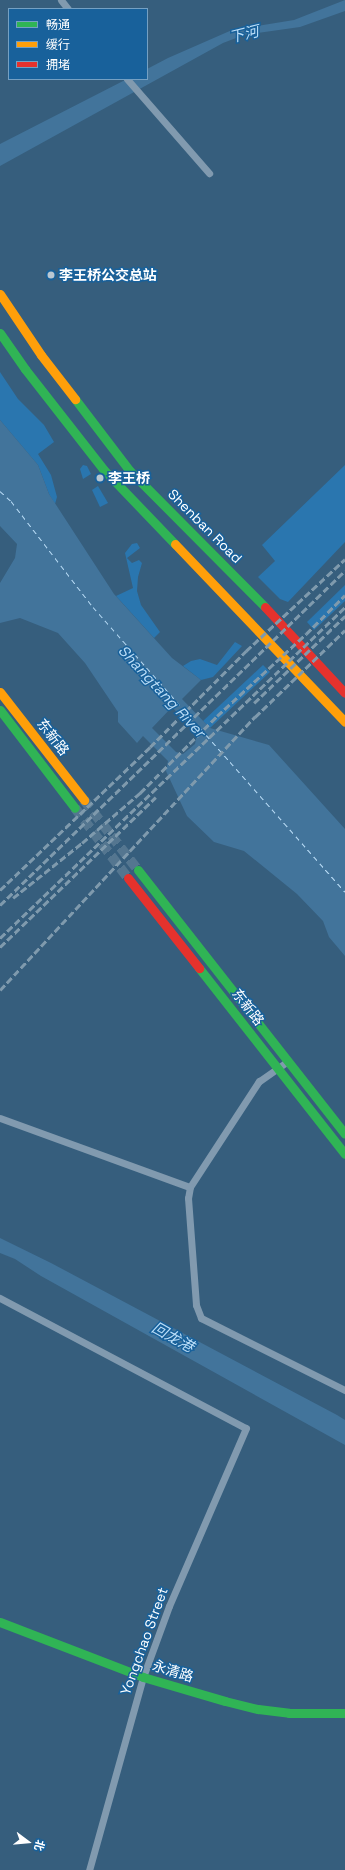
<!DOCTYPE html>
<html>
<head>
<meta charset="utf-8">
<style>
  body { margin:0 }
  #map { position:relative; width:345px; height:1870px; overflow:hidden; background:#365e7d; font-family:"Space Grotesk","Noto Sans SC",sans-serif }
  div>[style] { position:absolute }
  .green>* { inset:0; background:#2a76af }
  .water>* { inset:0; background:#42749b }
  .ferry>* { height:1px; margin-top:-0.5px; transform-origin:0; background:repeating-linear-gradient(90deg,#bbdef8 0 5px,transparent 0 9px) }
  .secondary-tunnel>* { height:10px; margin-top:-5px; transform-origin:0; background:repeating-linear-gradient(90deg,#547690 0 10px,transparent 0 15px) }
  .street>* { height:7px; margin:-3.5px; padding:0 3.5px; transform-origin:3.5px; border-radius:3.5px; background:#819aaf }
  .fast>* { height:9px; margin:-4.5px; padding:0 4.5px; transform-origin:4.5px; border-radius:4.5px; background:#30b455 }
  .slow>* { height:9px; margin:-4.5px; padding:0 4.5px; transform-origin:4.5px; border-radius:4.5px; background:#ff9f0a }
  .jam>* { height:9px; margin:-4.5px; padding:0 4.5px; transform-origin:4.5px; border-radius:4.5px; background:#e5322d }
  .rail>* { height:2.5px; margin-top:-1.25px; transform-origin:0; background:repeating-linear-gradient(90deg,#7f9aad 0 7px,transparent 0 10px) }
  .dots>* { width:11px; height:11px; translate:-50% -50%; box-sizing:border-box; border:2px solid #18619b; border-radius:50% }
  span { translate:-50% -50%; white-space:nowrap; text-align:center; line-height:1.15; -webkit-text-stroke:3px #18619b; paint-order:stroke }
  .poi-label { font-size:14px; color:#fff; font-weight:700 }
  .left { translate:0 -50%; text-align:left }
  .street-label { font-size:14px; color:#fff }
  .water-label { font-size:15px; color:#bbdef8; font-style:italic }
  .legend { position:absolute; left:8px; top:8px; width:140px; height:72px; box-sizing:border-box; background:#18619b; border:1px solid #74a0c3; margin:0; padding:5px 7px; list-style:none; font-size:12px; color:#fff }
  .legend li { display:flex; align-items:center; gap:8px; height:20px }
  .legend b { width:20px; border:1px solid #74a0c3 }
  .north { position:absolute; left:8px; top:1822px; width:40px; height:40px; -webkit-text-stroke:3px #18619b; paint-order:stroke; rotate:106deg; font-size:11px; font-weight:700; line-height:16px; text-align:center; color:#fff }
  .north::after { content:''; display:block; margin:auto; width:14px; height:18px; background:#fff; clip-path:polygon(50% 0,100% 100%,50% 72%,0 100%) }
</style>
</head>
<body>
<div id="map">
  <div class="green">
    <div style="clip-path:polygon(0 372px,18px 399px,44px 425px,54px 442px,38px 454px,51px 475px,57px 497px,55px 504px,49px 494px,38px 465px,0 420px)"></div>
    <div style="clip-path:polygon(83px 465px,87px 466px,91px 474px,83px 479px,80px 469px)"></div>
    <div style="clip-path:polygon(345px 465px,345px 542px,288px 602px,280px 599px,258px 577px,275px 561px,262px 545px)"></div>
    <div style="clip-path:polygon(98px 486px,108px 503px,100px 507px,92px 490px)"></div>
    <div style="clip-path:polygon(137px 543px,140px 548px,127px 558px,132px 563px,139px 560px,142px 563px,138px 577px,137px 591px,141px 605px,160px 632px,154px 638px,116px 596px,133px 588px,125px 553px,132px 544px)"></div>
    <div style="clip-path:polygon(345px 585px,345px 601px,314px 630px,307px 622px)"></div>
    <div style="clip-path:polygon(235px 642px,242px 646px,213px 677px,201px 680px,183px 666px,191px 661px,200px 659px,217px 665px)"></div>
    <div style="clip-path:polygon(263px 665px,270px 672px,210px 728px,203px 721px)"></div>
  </div>
  <div class="water">
    <div style="clip-path:polygon(345px 0,345px 11px,300px 27px,244px 35px,223px 43px,0 166px,0 144px,127px 79px,147px 79px,147px 69px,168px 58px,232px 30px,294px 20px)"></div>
    <div style="clip-path:polygon(evenodd,0 420px,38px 465px,49px 494px,114px 594px,172px 658px,201px 680px,182px 699px,210px 728px,269px 745px,345px 829px,345px 956px,329px 937px,323px 921px,297px 894px,244px 851px,214px 842px,187px 816px,166px 771px,168px 761px,143px 736px,137px 743px,118px 722px,118px 712px,85px 663px,58px 633px,20px 618px,0 623px,0 583px,15px 558px,17px 544px,0 526px,0 420px,172px 707px,197px 734px,195px 744px,183px 754px,176px 752px,152px 728px,172px 707px)"></div>
    <div style="clip-path:polygon(0 1238px,51px 1263px,337px 1415px,345px 1420px,345px 1445px,41px 1276px,15px 1259px,0 1253px)"></div>
  </div>
  <div class="ferry">
    <div style="left:0;top:491px;width:15px;rotate:42deg"></div>
    <div style="left:11px;top:501px;width:134px;rotate:52.3deg"></div>
    <div style="left:93px;top:607px;width:380px;rotate:48.5deg"></div>
  </div>
  <div class="secondary-tunnel">
    <div style="left:84px;top:800px;width:88px;rotate:52.4deg"></div>
    <div style="left:75px;top:808px;width:88px;rotate:52.9deg"></div>
  </div>
  <div class="street">
    <div style="left:61px;top:0;width:11px;rotate:52deg"></div>
    <div style="left:127px;top:79px;width:125px;rotate:48.9deg"></div>
    <div style="left:288px;top:1061px;width:35px;rotate:145deg"></div>
    <div style="left:259px;top:1081px;width:126px;rotate:123.1deg"></div>
    <div style="left:190px;top:1187px;width:11px;rotate:100deg"></div>
    <div style="left:188px;top:1198px;width:107px;rotate:85.7deg"></div>
    <div style="left:196px;top:1305px;width:14px;rotate:69deg"></div>
    <div style="left:201px;top:1318px;width:161px;rotate:26.6deg"></div>
    <div style="left:0;top:1118px;width:202px;rotate:20deg"></div>
    <div style="left:0;top:1298px;width:278px;rotate:27.9deg"></div>
    <div style="left:246px;top:1428px;width:194px;rotate:113.4deg"></div>
    <div style="left:169px;top:1606px;width:76px;rotate:110.1deg"></div>
    <div style="left:143px;top:1677px;width:200px;rotate:105.6deg"></div>
  </div>
  <div class="fast">
    <div style="left:0;top:333px;width:44px;rotate:55.2deg"></div>
    <div style="left:25px;top:369px;width:128px;rotate:52deg"></div>
    <div style="left:104px;top:470px;width:103px;rotate:46.2deg"></div>
    <div style="left:75px;top:399px;width:89px;rotate:52.7deg"></div>
    <div style="left:129px;top:470px;width:193px;rotate:45.2deg"></div>
    <div style="left:0;top:710px;width:123px;rotate:52.6deg"></div>
    <div style="left:138px;top:870px;width:335px;rotate:51.9deg"></div>
    <div style="left:199px;top:968px;width:236px;rotate:51.9deg"></div>
    <div style="left:0;top:1622px;width:153px;rotate:21deg"></div>
    <div style="left:143px;top:1677px;width:85px;rotate:16.3deg"></div>
    <div style="left:225px;top:1701px;width:34px;rotate:14deg"></div>
    <div style="left:258px;top:1709px;width:31px;rotate:7deg"></div>
    <div style="left:289px;top:1713px;width:56px"></div>
  </div>
  <div class="slow">
    <div style="left:0;top:294px;width:73px;rotate:56.1deg"></div>
    <div style="left:41px;top:355px;width:56px;rotate:52.3deg"></div>
    <div style="left:175px;top:544px;width:246px;rotate:46.3deg"></div>
    <div style="left:0;top:692px;width:137px;rotate:52.1deg"></div>
  </div>
  <div class="jam">
    <div style="left:265px;top:607px;width:117px;rotate:47.1deg"></div>
    <div style="left:128px;top:878px;width:115px;rotate:51.7deg"></div>
  </div>
  <div class="rail">
    <div style="left:254px;top:703px;width:126px;rotate:-43.7deg"></div>
    <div style="left:0;top:890px;width:207px;rotate:-43.6deg"></div>
    <div style="left:150px;top:747px;width:136px;rotate:-45deg"></div>
    <div style="left:246px;top:651px;width:135px;rotate:-42.9deg"></div>
    <div style="left:13px;top:898px;width:88px;rotate:-38.6deg"></div>
    <div style="left:82px;top:843px;width:77px;rotate:-40.8deg"></div>
    <div style="left:140px;top:793px;width:109px;rotate:-45deg"></div>
    <div style="left:217px;top:716px;width:121px;rotate:-42.7deg"></div>
    <div style="left:306px;top:634px;width:55px;rotate:-45deg"></div>
    <div style="left:0;top:905px;width:480px;rotate:-44.1deg"></div>
    <div style="left:0;top:938px;width:478px;rotate:-43.8deg"></div>
    <div style="left:0;top:947px;width:216px;rotate:-43.9deg"></div>
    <div style="left:0;top:990px;width:374px;rotate:-47deg"></div>
    <div style="left:255px;top:717px;width:125px;rotate:-44deg"></div>
  </div>
  <div class="dots">
    <div style="left:51px;top:275px;background:#b9c7d2"></div>
    <div style="left:100px;top:478px;background:#b9c7d2"></div>
  </div>
  <div class="poi-label">
    <span class="left" style="left:59px;top:275px">李王桥公交总站</span>
    <span class="left" style="left:108px;top:478px">李王桥</span>
  </div>
  <div class="street-label">
    <span style="left:205px;top:526px;rotate:45deg">Shenban Road</span>
    <span style="left:53px;top:737px;rotate:52deg">东新路</span>
    <span style="left:248px;top:1007px;rotate:52deg">东新路</span>
    <span style="left:144px;top:1641px;rotate:-70deg">Yongchao Street</span>
    <span style="left:173px;top:1671px;rotate:17deg">永清路</span>
  </div>
  <div class="water-label">
    <span style="left:244px;top:34px;rotate:-14deg">下河</span>
    <span style="left:162px;top:691px;rotate:47deg">Shangtang River</span>
    <span style="left:173px;top:1337px;rotate:29deg">回龙港</span>
  </div>
  <ul class="legend">
  <li><b style="height:5px;background:#30b455"></b>畅通</li>
  <li><b style="height:5px;background:#ff9f0a"></b>缓行</li>
  <li><b style="height:5px;background:#e5322d"></b>拥堵</li>
  </ul>
  <div class="north">北</div>
</div>
</body>
</html>
